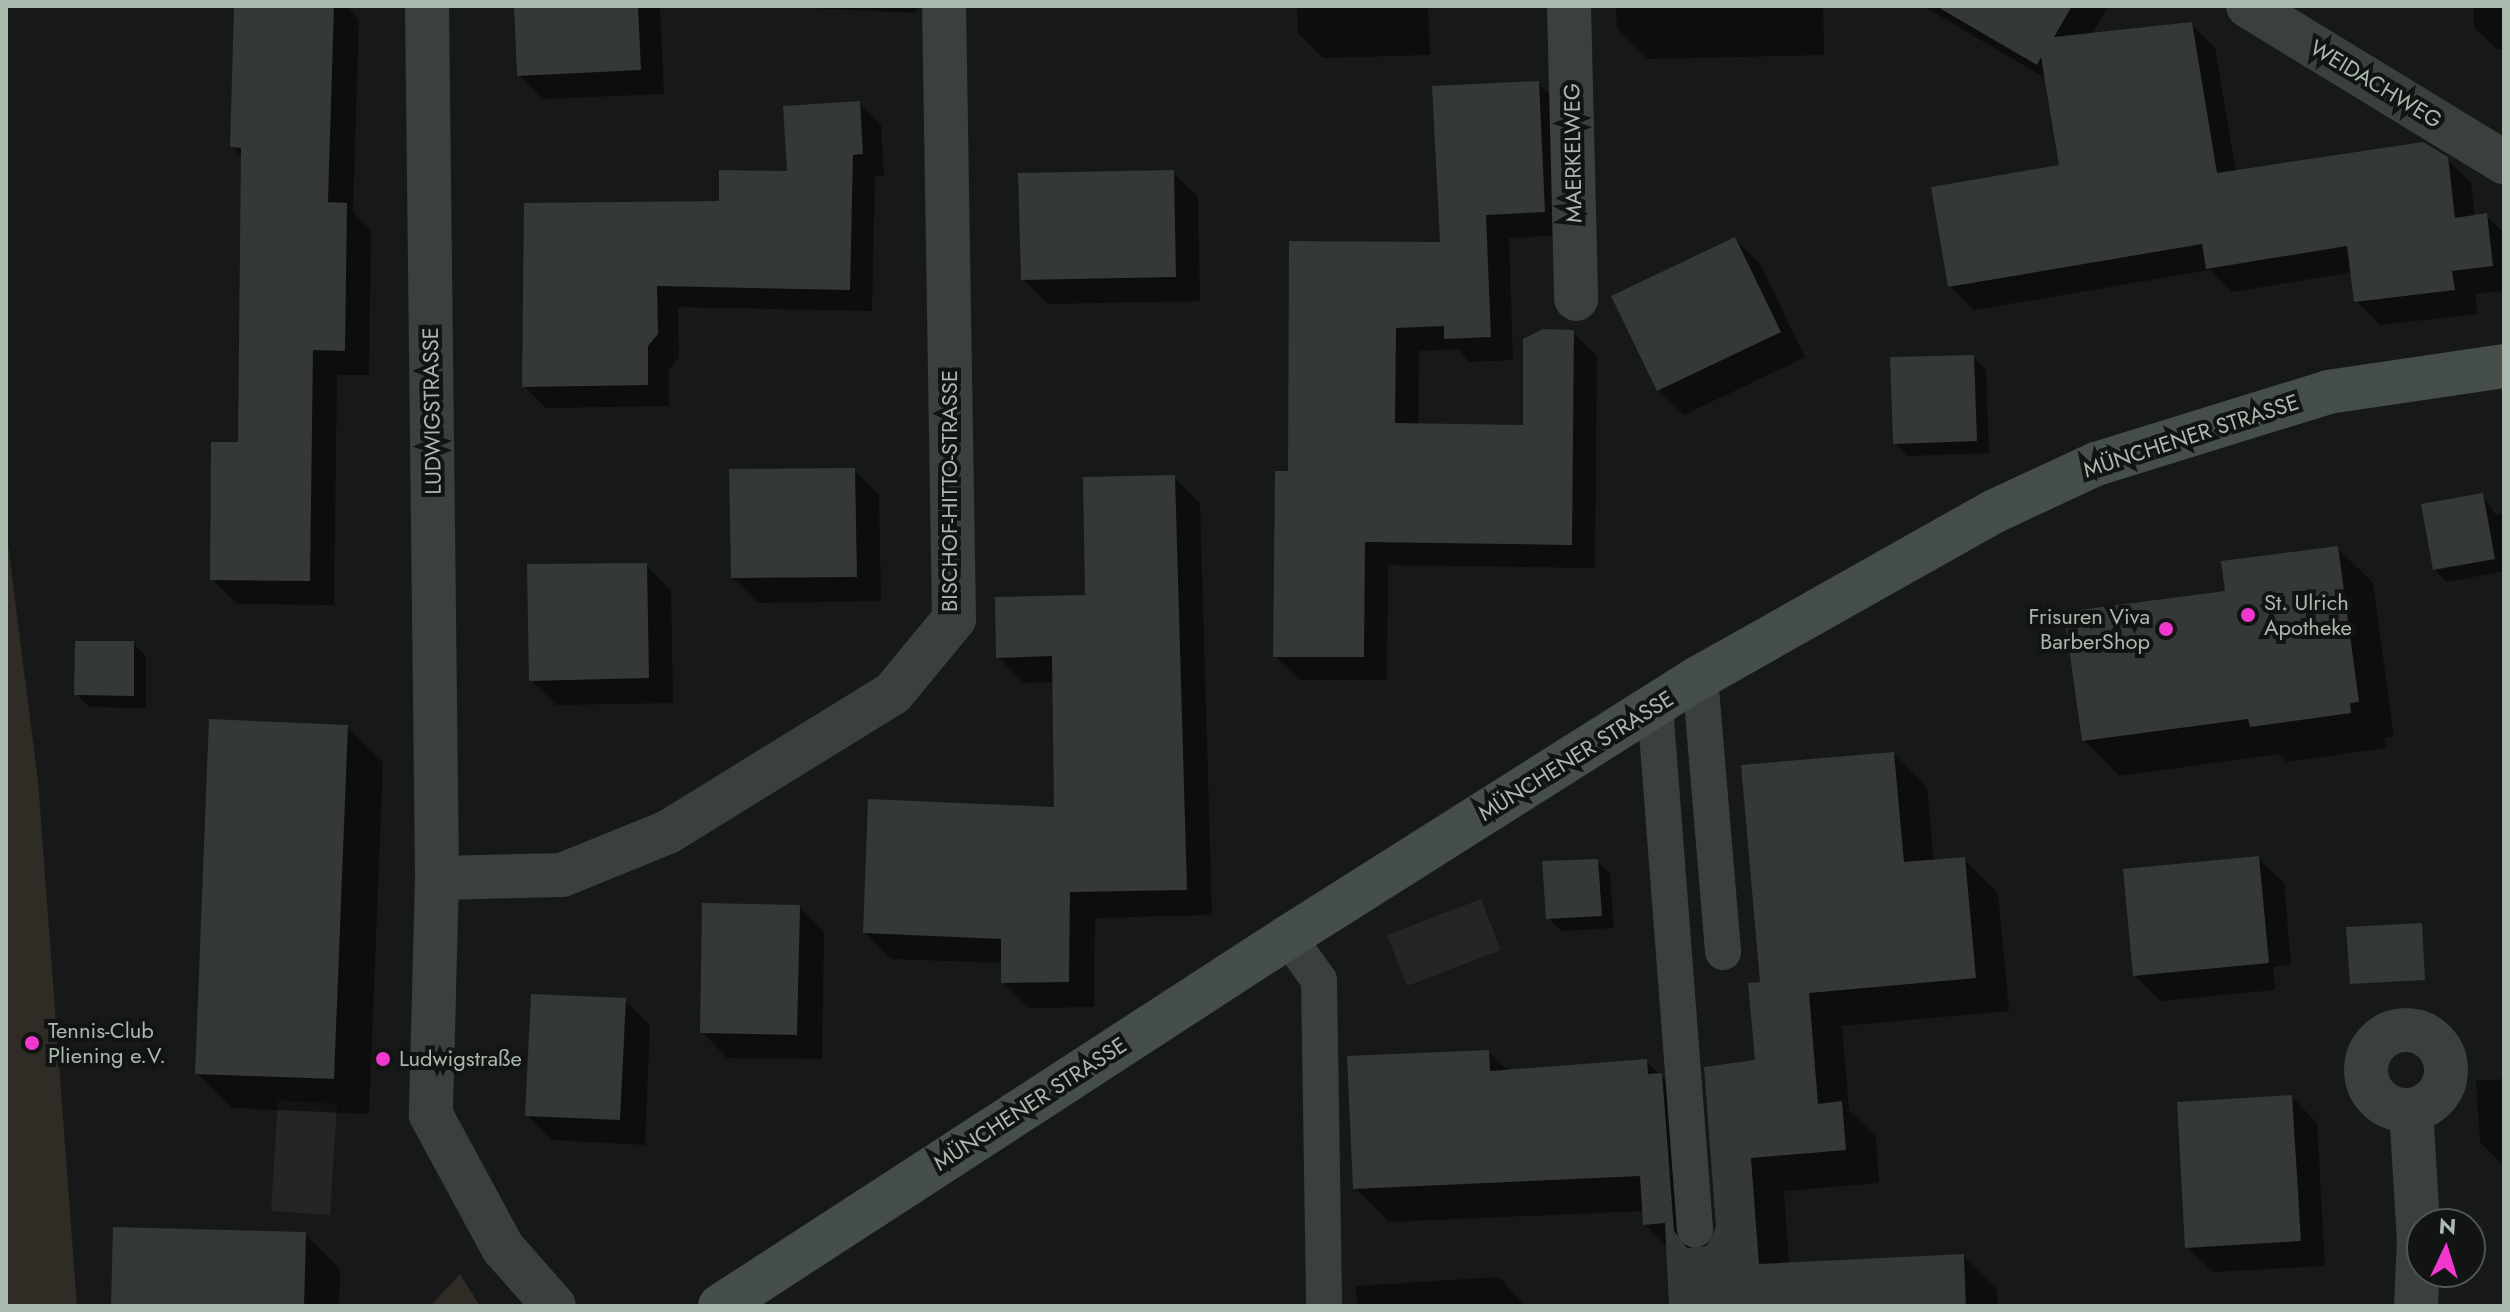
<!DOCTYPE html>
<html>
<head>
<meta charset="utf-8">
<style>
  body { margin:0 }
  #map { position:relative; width:2510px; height:1312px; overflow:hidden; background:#171918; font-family:Jost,sans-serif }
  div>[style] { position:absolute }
  .built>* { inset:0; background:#232625 }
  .green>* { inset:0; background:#2f2b25 }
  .shadow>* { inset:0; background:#0007 }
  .building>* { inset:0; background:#343836 }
  .lane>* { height:36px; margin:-18px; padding:0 18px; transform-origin:18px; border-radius:18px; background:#3a403d }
  .street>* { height:44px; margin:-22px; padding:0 22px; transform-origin:22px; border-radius:22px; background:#3a403d }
  .street>.ring { margin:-22px; padding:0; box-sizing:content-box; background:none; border:44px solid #3a403d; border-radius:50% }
  .secondary>* { height:44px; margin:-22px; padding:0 22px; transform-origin:22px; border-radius:22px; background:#464e49 }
  .dots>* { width:22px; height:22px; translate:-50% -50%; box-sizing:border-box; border:4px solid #121413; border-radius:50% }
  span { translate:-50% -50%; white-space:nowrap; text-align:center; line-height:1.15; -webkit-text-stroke:8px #121413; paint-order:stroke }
  .street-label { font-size:22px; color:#aab9ad }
  .poi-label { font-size:22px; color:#aab9ad }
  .left { translate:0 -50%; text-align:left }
  .right { translate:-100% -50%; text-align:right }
  .frame { position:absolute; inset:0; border:8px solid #aab9ad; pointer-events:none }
  .north { position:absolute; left:2406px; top:1208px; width:80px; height:80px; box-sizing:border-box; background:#121413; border:2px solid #4f5651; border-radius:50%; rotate:4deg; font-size:22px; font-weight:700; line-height:32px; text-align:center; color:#aab9ad }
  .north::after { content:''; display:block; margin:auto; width:28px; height:36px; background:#f138ce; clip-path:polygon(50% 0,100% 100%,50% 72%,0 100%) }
</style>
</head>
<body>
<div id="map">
  <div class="built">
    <div style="clip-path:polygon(1481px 899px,1501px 950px,1407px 986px,1387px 935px)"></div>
    <div style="clip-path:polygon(278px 1100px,337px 1104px,330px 1215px,271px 1211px)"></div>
  </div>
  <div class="green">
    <div style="clip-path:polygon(6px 529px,38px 781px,77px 1306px,6px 1306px)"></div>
    <div style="clip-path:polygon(460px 1274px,480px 1306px,430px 1306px)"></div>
  </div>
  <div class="shadow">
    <div style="clip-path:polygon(236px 6px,346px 6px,359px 19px,353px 212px,371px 230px,369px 375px,337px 375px,334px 605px,237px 604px,212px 579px,240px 444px,243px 158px,232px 147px)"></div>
    <div style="clip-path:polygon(516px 6px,660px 6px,664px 94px,543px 99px,519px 75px)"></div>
    <div style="clip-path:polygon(767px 6px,917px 6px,916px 13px)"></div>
    <div style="clip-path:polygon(1297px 6px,1428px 6px,1430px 55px,1323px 58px,1298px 33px)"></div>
    <div style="clip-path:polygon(1616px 6px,1823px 6px,1824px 55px,1648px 59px,1617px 28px)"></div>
    <div style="clip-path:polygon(1923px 6px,2104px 6px,2107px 9px,2092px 34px,2191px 24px,2215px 48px,2236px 172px,2447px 159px,2471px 183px,2475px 217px,2486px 216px,2504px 233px,2504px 291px,2475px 294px,2478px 314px,2380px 325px,2356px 301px,2353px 272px,2232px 292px,2210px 270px,1974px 310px,1950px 286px,2061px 167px,2047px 79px)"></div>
    <div style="clip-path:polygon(2474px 6px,2504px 6px,2504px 49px,2496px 49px,2474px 27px)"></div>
    <div style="clip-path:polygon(1538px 83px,1562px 107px,1568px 235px,1509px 238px,1513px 360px,1470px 362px,1458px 349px,1419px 351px,1418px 425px,1525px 427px,1573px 332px,1597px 356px,1595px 568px,1388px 565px,1387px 680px,1299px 680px,1275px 656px,1290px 473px,1442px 244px)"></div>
    <div style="clip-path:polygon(859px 103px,881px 125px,884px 176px,875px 176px,872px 311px,678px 307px,679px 357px,669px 369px,669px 406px,546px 408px,524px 386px,721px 203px,790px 173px)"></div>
    <div style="clip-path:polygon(1173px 172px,1198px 197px,1200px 301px,1048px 304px,1023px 279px)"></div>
    <div style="clip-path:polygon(1735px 239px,1760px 264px,1805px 357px,1684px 415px,1659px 390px,1621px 312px)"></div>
    <div style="clip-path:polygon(1973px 357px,1986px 370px,1989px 453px,1908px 456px,1895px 443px)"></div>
    <div style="clip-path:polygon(854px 470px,879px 495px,881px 601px,758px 603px,733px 578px)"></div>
    <div style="clip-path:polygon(1174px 477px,1200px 503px,1212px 915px,1095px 918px,1094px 1007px,1029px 1008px,1003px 982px,1003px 963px,891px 959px,865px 933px,1056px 809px,1054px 682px,1024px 683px,998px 657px,1087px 597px)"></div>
    <div style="clip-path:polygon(2482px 495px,2496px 515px,2504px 513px,2504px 571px,2447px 582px,2434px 569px)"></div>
    <div style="clip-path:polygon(2337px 548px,2373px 583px,2394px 737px,2384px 738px,2386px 748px,2287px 762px,2279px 754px,2119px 776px,2084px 740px)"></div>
    <div style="clip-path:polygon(646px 565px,671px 590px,673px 703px,556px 705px,531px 680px)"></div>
    <div style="clip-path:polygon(133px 643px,146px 656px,146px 708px,89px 707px,76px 694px)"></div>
    <div style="clip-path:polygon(347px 727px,383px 762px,369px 1114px,232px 1108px,197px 1073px)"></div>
    <div style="clip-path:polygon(1893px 754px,1927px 787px,1934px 862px,1964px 859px,1998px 893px,2009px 1011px,1842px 1026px,1849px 1110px,1876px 1137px,1879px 1183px,1784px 1191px,1789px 1264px,1963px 1256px,1997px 1290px,1998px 1306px,1671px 1306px,1668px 1247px,1645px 1224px,1644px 1211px,1389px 1222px,1355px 1188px,1488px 1052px,1509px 1072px,1646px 1061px,1695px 1109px,1706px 1251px,1718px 1228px,1757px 1062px,1762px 983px)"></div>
    <div style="clip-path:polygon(2258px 858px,2284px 883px,2291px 964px,2273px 967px,2275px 990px,2160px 1001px,2135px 976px)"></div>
    <div style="clip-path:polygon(1597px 861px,1610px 874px,1614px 928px,1561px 931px,1548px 918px)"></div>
    <div style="clip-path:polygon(799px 907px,824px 932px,822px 1059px,727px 1058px,702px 1032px)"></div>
    <div style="clip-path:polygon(625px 1000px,650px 1025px,645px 1145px,552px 1140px,527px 1115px)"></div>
    <div style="clip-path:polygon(2504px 1079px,2504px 1166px,2480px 1142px,2476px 1081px)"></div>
    <div style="clip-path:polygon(2292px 1097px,2317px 1123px,2325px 1266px,2213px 1272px,2187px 1247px)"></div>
    <div style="clip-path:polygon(305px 1234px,340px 1269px,339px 1306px,113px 1306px)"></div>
    <div style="clip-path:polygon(1499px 1277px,1525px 1306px,1357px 1306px,1356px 1286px)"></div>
  </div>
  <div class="building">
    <div style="clip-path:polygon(234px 6px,334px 6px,328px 202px,347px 203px,345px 351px,313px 350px,310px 581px,210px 580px,211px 442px,238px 442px,241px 148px,230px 147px)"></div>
    <div style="clip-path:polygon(514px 6px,638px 6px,641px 70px,517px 76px)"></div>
    <div style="clip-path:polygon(1936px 6px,2072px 6px,2054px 37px,2192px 22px,2217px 173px,2423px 142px,2448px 157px,2455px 218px,2487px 213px,2493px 266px,2452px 271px,2455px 290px,2354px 302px,2347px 246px,2206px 269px,2202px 244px,1948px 287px,1931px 187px,2059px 165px,2041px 57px,2037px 65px)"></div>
    <div style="clip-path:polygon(1539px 81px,1545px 212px,1486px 215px,1491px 337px,1444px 339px,1444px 326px,1396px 328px,1395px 423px,1523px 425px,1523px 339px,1543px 329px,1574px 330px,1572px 545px,1365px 542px,1364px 657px,1273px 657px,1275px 471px,1288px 471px,1289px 241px,1440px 242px,1432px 86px)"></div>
    <div style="clip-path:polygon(860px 101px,863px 154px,853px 155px,850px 290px,657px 286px,658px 334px,648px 346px,648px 385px,522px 387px,524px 203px,719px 201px,719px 170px,787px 171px,783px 106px)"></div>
    <div style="clip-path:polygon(1174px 170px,1176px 277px,1021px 280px,1018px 173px)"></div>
    <div style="clip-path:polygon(1735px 237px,1781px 332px,1657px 391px,1611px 296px)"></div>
    <div style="clip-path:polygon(1974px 355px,1977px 441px,1893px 444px,1890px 357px)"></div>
    <div style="clip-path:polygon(855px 468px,857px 577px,731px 578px,729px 469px)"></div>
    <div style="clip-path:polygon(1175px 475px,1187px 890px,1070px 892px,1069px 982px,1001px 983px,1001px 939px,863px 933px,868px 799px,1054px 807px,1052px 656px,996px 658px,995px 597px,1085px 595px,1083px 477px)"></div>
    <div style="clip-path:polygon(2483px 493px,2495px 559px,2433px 570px,2421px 504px)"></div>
    <div style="clip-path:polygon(2338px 546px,2359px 702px,2350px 703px,2351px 713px,2250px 727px,2248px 719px,2082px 741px,2064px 612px,2225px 591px,2221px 561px)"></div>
    <div style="clip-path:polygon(647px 563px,649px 678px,529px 681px,527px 564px)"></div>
    <div style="clip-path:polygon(75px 641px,134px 641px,134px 696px,74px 695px)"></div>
    <div style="clip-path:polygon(209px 719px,348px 725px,334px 1079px,195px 1074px)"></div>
    <div style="clip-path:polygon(1894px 752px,1904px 862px,1965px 857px,1976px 978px,1809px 993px,1818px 1104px,1842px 1101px,1846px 1150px,1751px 1158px,1759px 1264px,1964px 1254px,1966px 1306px,1669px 1306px,1665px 1223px,1643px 1225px,1640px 1176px,1353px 1189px,1347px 1056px,1489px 1050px,1490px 1071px,1647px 1059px,1648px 1074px,1662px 1073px,1674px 1231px,1687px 1248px,1707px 1246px,1716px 1227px,1704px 1067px,1755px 1060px,1748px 983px,1760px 982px,1741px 765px)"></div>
    <div style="clip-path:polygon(2259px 856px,2269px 963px,2133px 976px,2123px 869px)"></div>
    <div style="clip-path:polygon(1598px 859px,1602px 916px,1546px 919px,1542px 861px)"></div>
    <div style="clip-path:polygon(702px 903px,800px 905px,797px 1035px,700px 1033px)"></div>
    <div style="clip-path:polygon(2422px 923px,2425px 980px,2350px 984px,2346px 927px)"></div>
    <div style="clip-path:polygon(531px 994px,626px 998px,620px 1120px,525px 1116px)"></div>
    <div style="clip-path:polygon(2292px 1095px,2301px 1241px,2185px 1248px,2177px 1102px)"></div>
    <div style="clip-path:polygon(113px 1227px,306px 1232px,304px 1306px,111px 1306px)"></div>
  </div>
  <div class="lane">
    <div style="left:1700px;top:677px;width:276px;rotate:85.2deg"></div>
    <div style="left:1655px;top:706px;width:525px;rotate:85.63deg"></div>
    <div style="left:1288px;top:937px;width:53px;rotate:54.2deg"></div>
    <div style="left:1319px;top:980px;width:326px;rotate:89.1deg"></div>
  </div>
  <div class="street">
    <div style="left:427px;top:6px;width:872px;rotate:89.34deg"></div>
    <div style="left:437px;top:878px;width:237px;rotate:91.5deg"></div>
    <div style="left:431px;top:1115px;width:151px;rotate:61.6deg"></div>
    <div style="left:503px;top:1248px;width:77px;rotate:48.7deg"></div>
    <div style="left:1569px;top:6px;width:293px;rotate:88.6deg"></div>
    <div style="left:2248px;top:6px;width:300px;rotate:31.4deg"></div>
    <div style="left:437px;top:878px;width:125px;rotate:-1.4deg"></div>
    <div style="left:562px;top:875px;width:114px;rotate:-22.1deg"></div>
    <div style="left:668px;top:832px;width:264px;rotate:-31.7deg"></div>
    <div style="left:893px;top:693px;width:96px;rotate:-50.5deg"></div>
    <div style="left:954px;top:619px;width:613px;rotate:-90.93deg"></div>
    <div class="ring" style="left:2366px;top:1030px;width:36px;height:36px"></div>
    <div style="left:2411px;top:1110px;width:129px;rotate:86.5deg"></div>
    <div style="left:2419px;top:1239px;width:67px;rotate:92.6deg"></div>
  </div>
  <div class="secondary">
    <div style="left:720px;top:1306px;width:677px;rotate:-33.01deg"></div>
    <div style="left:1288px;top:937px;width:487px;rotate:-32.3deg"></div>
    <div style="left:1700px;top:677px;width:338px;rotate:-29.4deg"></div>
    <div style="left:1995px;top:511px;width:111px;rotate:-25deg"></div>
    <div style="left:2096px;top:464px;width:243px;rotate:-17.2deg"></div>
    <div style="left:2328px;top:392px;width:178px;rotate:-8.4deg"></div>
  </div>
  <div class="dots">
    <div style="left:2248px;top:615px;background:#f138ce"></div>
    <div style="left:2166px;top:629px;background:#f138ce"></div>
    <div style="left:32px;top:1043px;background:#f138ce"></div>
    <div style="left:383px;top:1059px;background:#f138ce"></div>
  </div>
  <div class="street-label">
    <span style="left:2376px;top:84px;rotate:31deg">WEIDACHWEG</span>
    <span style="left:1573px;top:153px;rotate:-91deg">MAERKELWEG</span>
    <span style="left:432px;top:411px;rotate:-91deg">LUDWIGSTRASSE</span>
    <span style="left:2191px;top:436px;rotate:-18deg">MÜNCHENER STRASSE</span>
    <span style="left:950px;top:491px;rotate:-90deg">BISCHOF-HITTO-STRASSE</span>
    <span style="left:1576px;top:756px;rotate:-32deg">MÜNCHENER STRASSE</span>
    <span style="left:1030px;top:1104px;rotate:-33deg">MÜNCHENER STRASSE</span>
  </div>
  <div class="poi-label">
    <span class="left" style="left:2264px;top:615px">St. Ulrich<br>Apotheke</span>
    <span class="right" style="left:2150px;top:629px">Frisuren Viva<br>BarberShop</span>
    <span class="left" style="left:48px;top:1043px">Tennis-Club<br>Pliening e.V.</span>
    <span class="left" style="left:399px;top:1059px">Ludwigstraße</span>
  </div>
  <div class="frame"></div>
  <div class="north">N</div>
</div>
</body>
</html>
